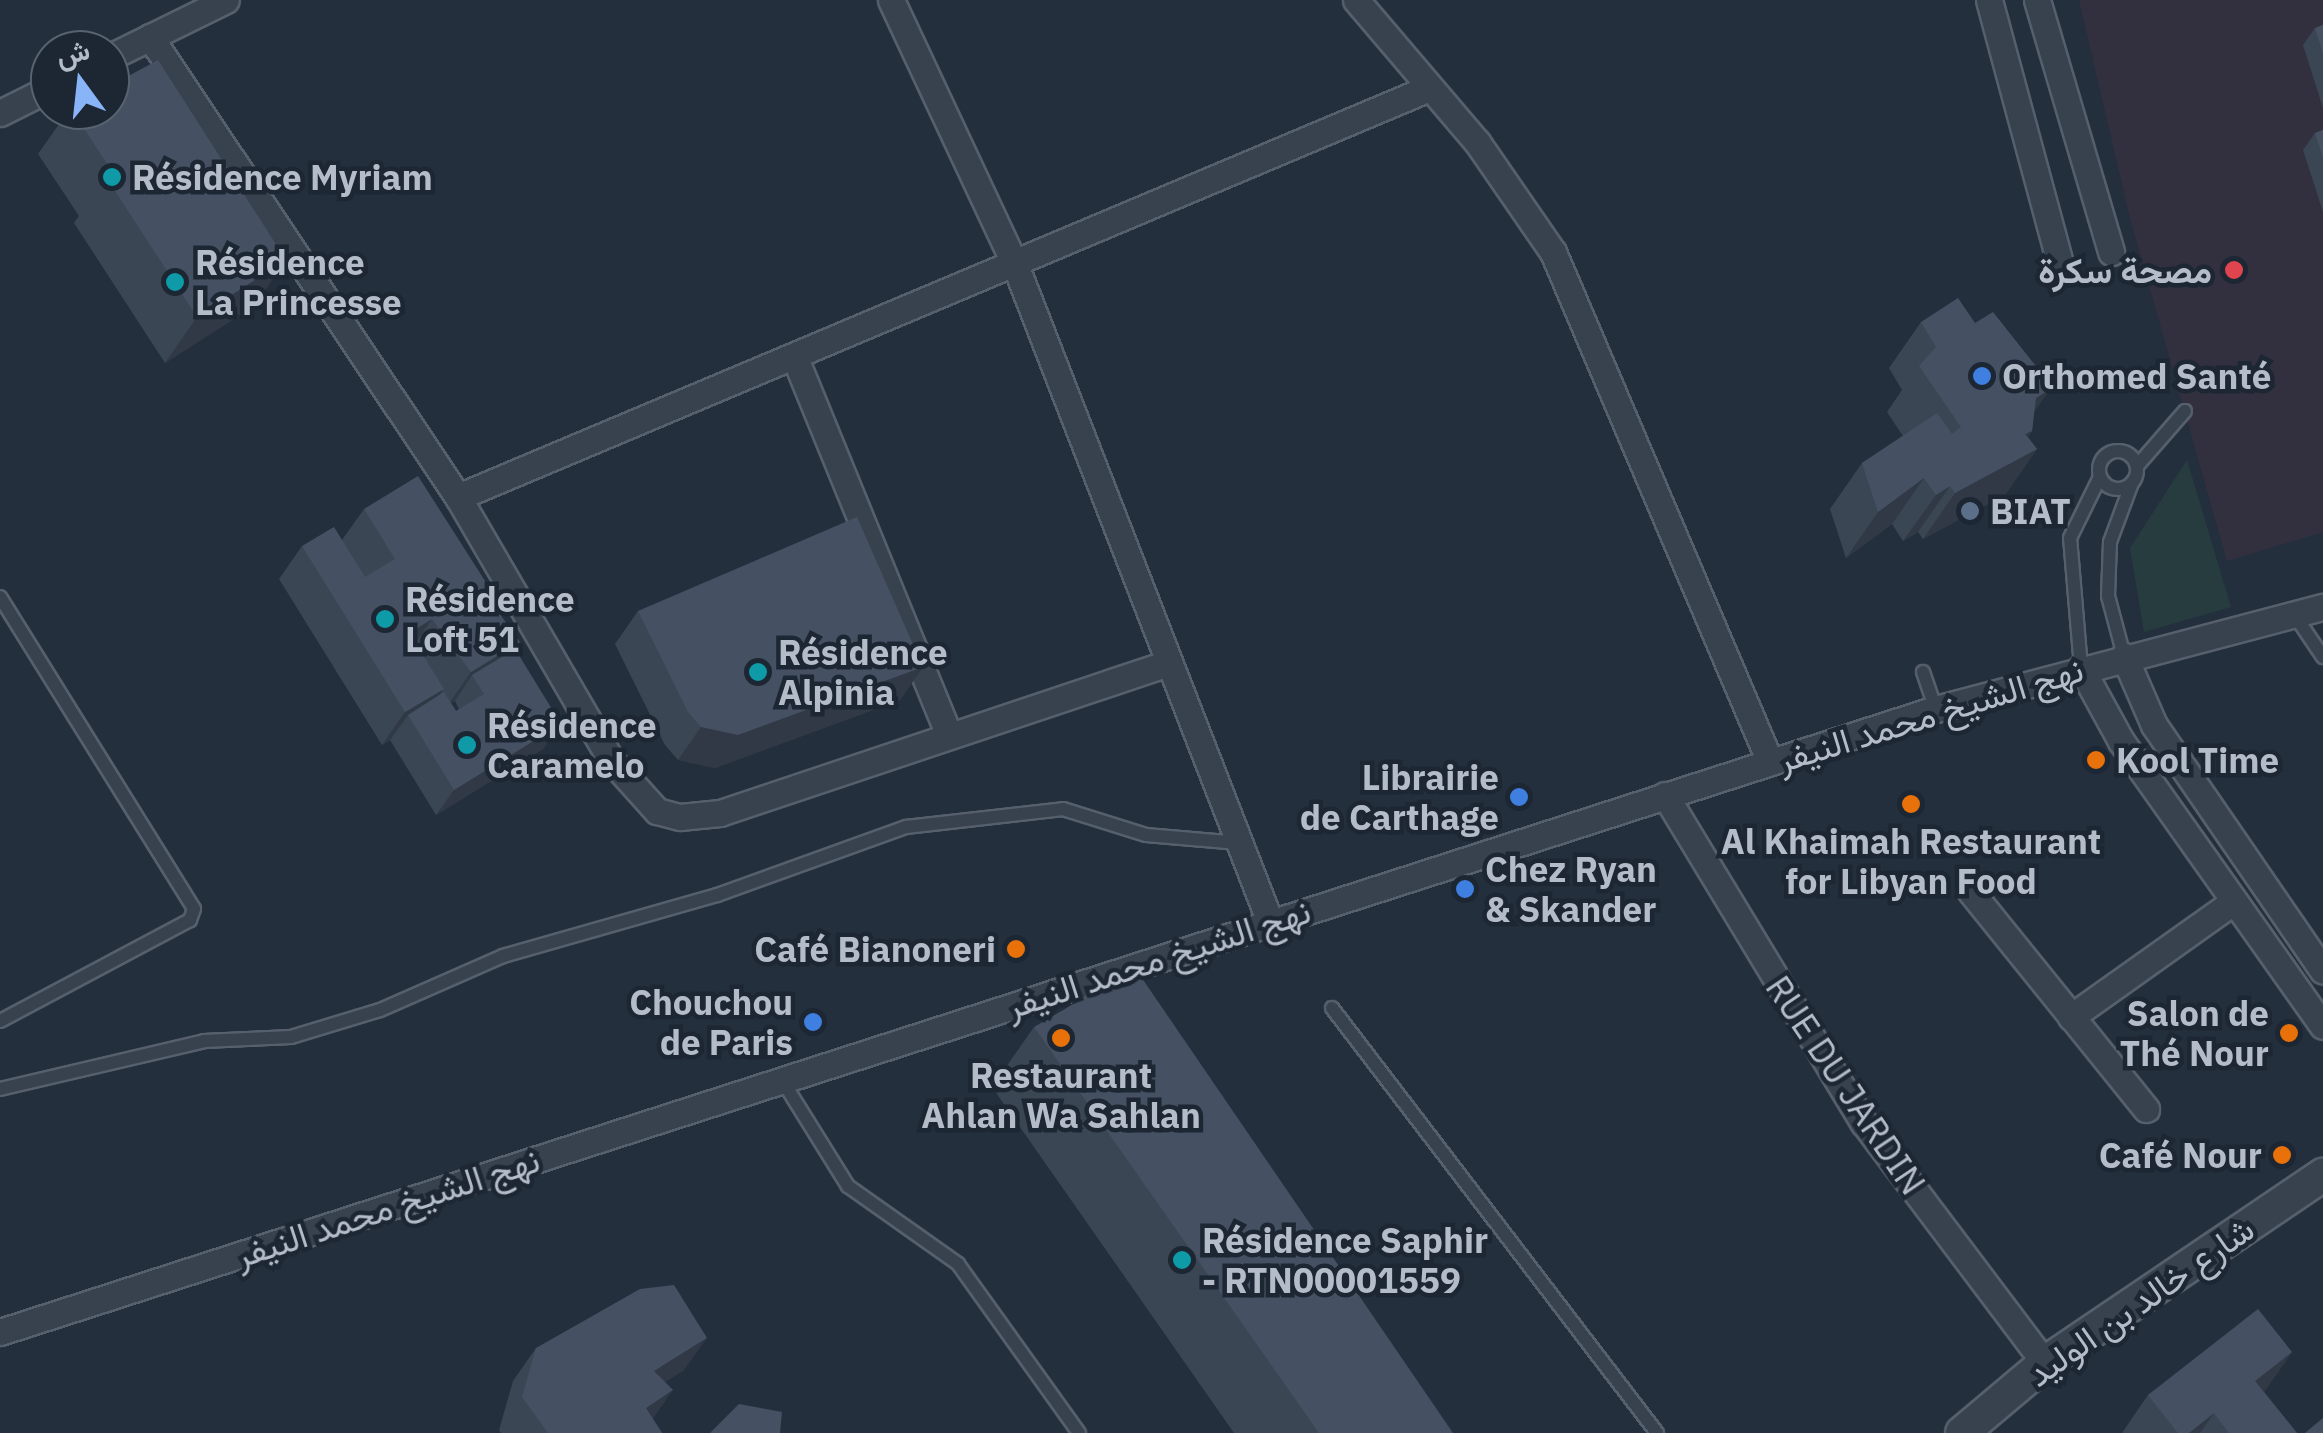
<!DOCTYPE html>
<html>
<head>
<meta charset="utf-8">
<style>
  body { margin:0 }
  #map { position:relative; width:2323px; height:1433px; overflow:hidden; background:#242f3e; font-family:"IBM Plex Sans",Vazirmatn,sans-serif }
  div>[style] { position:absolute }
  .medical>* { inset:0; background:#32303f }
  .green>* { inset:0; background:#263c3f }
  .roads { filter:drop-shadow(2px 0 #565f6c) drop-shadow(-2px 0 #565f6c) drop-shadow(0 2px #565f6c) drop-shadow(0 -2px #565f6c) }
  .service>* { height:12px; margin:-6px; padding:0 6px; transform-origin:6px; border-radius:6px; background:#38414e }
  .service>.ring { margin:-6px; padding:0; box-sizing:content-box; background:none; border:12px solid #38414e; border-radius:50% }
  .minor>* { height:25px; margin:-12.5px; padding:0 12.5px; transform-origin:12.5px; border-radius:12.5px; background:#38414e }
  .tertiary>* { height:32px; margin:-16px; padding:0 16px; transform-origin:16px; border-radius:16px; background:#38414e }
  .wall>* { inset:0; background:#3b4654 }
  .shaded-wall>* { inset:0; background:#303945 }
  .building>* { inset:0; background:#455162 }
  .dots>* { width:28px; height:28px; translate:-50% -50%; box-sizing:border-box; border:5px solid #1d2633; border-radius:50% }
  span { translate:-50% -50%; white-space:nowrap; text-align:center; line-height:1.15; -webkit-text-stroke:9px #1d2633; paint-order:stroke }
  .poi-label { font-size:35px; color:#b4bcc9; font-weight:700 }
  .left { translate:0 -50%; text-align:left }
  .right { translate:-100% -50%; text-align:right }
  .street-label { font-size:35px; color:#b4bcc9 }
  .north { position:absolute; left:30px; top:30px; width:100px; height:100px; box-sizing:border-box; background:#1d2633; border:2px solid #59626f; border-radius:50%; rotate:345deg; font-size:28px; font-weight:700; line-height:40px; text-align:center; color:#b4bcc9 }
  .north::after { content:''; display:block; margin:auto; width:35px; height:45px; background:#8ab4f8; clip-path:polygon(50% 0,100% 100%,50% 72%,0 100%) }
</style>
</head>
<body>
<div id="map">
  <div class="medical">
    <div style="clip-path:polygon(2079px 0,2323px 0,2323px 532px,2227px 561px,2130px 218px)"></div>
  </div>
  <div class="green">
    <div style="clip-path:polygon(2187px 460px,2231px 607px,2144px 632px,2130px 548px)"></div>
  </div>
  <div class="roads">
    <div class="service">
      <div class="ring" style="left:2099px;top:451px;width:26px;height:26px"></div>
      <div style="left:2137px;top:466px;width:73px;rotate:-48.9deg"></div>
      <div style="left:0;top:597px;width:367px;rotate:58.1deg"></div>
      <div style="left:194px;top:909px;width:12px;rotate:110deg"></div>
      <div style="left:190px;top:920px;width:215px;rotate:152deg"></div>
      <div style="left:2294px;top:614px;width:52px;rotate:56deg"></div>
      <div style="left:2124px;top:656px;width:62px;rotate:-104.9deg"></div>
      <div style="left:2108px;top:596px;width:54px;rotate:-87.9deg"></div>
      <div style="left:2110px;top:542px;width:63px;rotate:-69.6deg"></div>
      <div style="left:2081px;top:668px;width:130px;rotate:-94.8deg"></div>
      <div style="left:2070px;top:538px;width:68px;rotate:-63.8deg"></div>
      <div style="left:1923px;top:672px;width:39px;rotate:71deg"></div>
      <div style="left:1332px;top:1008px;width:535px;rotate:52.59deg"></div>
      <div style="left:782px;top:1080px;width:125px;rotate:58.1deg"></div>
      <div style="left:848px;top:1186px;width:135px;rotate:35.3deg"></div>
      <div style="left:958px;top:1264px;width:208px;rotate:54.4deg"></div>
      <div style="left:0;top:1089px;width:210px;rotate:-13.2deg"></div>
      <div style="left:204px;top:1041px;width:87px;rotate:-2.6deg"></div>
      <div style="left:291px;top:1037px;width:93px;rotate:-16.9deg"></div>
      <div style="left:380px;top:1010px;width:134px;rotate:-23.7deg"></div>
      <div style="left:503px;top:956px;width:223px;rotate:-15.9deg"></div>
      <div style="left:717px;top:895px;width:201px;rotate:-19.8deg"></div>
      <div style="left:906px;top:827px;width:158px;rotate:-6.5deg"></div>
      <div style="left:1063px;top:809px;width:87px;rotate:17.4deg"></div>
      <div style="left:1146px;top:835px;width:93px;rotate:4.9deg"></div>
    </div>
    <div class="minor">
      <div style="left:891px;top:0;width:295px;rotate:64.9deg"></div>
      <div style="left:1016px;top:267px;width:703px;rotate:68.8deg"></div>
      <div style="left:1356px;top:0;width:187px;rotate:49.6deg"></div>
      <div style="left:1477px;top:142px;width:134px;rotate:55.4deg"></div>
      <div style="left:1553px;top:252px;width:554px;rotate:66.95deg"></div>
      <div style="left:1989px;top:0;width:276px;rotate:74.9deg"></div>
      <div style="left:2037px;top:0;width:263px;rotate:73.6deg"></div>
      <div style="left:150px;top:37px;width:554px;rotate:56.2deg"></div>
      <div style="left:458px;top:497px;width:304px;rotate:59.8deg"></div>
      <div style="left:611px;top:760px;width:69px;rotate:48deg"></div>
      <div style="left:657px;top:811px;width:24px;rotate:15deg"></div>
      <div style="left:680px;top:817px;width:40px;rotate:-5.7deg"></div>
      <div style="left:720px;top:813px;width:472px;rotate:-18.5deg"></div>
      <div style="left:110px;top:57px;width:129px;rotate:-26.2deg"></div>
      <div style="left:0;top:113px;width:56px;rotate:-26.6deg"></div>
      <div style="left:795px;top:358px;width:405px;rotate:67.8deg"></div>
      <div style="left:458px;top:497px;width:1054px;rotate:-22.84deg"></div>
      <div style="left:2124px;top:656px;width:75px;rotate:66.5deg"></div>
      <div style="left:2154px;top:725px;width:298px;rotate:55.5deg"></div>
      <div style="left:2081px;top:668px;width:83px;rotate:61.3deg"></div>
      <div style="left:2121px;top:741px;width:349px;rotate:54.7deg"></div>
      <div style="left:1665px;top:795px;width:384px;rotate:58.8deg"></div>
      <div style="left:1864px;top:1123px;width:301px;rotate:53deg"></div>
      <div style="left:1971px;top:892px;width:279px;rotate:51.1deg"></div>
      <div style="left:2071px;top:1017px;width:200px;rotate:-35.4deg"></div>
      <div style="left:0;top:1332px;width:2034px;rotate:-17.84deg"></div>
      <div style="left:1936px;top:709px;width:400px;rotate:-14.8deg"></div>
    </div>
    <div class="tertiary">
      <div style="left:1962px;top:1433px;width:109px;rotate:-40.1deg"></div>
      <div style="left:2045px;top:1363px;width:336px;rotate:-34.1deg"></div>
    </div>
  </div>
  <div class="wall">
    <div style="clip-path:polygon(2323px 25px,2323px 108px,2303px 45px,2315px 28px)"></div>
    <div style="clip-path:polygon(69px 110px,110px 110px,286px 260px,254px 306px,165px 363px,74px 223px,79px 216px,38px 154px)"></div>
    <div style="clip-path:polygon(2323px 130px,2323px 212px,2303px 150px,2315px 133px)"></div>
    <div style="clip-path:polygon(1921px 322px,1975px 323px,2050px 389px,2034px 412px,2032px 431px,2028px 437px,2037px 449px,2005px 495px,1923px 539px,1918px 532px,1903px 541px,1892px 524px,1846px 558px,1830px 509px,1862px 463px,1903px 436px,1887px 412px,1902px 390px,1889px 368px)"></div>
    <div style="clip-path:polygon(evenodd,364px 509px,490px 601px,520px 642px,515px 649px,561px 724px,543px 749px,436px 815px,390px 740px,382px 745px,279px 579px,302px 546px,342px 540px,364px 509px,455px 701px,459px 709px,456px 711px,451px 703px,455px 701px)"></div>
    <div style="clip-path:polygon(638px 611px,923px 667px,900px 700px,715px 768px,678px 760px,665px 745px,615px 644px)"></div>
    <div style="clip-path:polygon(1034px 1027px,1453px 1433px,1234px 1433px,992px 1087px)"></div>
    <div style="clip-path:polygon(536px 1348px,684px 1370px,665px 1382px,653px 1419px,662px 1433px,501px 1433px,499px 1430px,513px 1381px)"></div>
    <div style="clip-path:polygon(2292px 1352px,2264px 1392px,2297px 1433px,2122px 1433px,2148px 1395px)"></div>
  </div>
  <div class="shaded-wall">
    <div style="clip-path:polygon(286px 260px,254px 306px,165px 363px,197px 317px)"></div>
    <div style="clip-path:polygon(2050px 389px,2017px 436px,2036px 398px)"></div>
    <div style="clip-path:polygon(2032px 431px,2008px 465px,2037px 449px,2005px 495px,1923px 539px,1955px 493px,2025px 434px)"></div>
    <div style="clip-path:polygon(1924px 478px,1892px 524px,1846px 558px,1878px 512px)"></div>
    <div style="clip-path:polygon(1950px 486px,1918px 532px,1903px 541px,1936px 495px)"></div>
    <div style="clip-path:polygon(432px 619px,409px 652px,409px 633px)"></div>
    <div style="clip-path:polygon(520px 642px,497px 675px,472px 675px,455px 701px,448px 705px,471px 672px)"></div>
    <div style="clip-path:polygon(923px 667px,900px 700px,715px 768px,678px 760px,701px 727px)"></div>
    <div style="clip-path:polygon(444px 689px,420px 722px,408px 715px,390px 740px,382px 745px,405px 712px)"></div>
    <div style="clip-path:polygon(561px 724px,543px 749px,436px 815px,454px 790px)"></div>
    <div style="clip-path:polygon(707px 1338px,684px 1370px,631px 1404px,654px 1371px)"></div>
    <div style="clip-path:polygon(2292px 1352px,2260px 1398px,2223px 1427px,2255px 1381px)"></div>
    <div style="clip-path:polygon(673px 1390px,650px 1423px,646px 1408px)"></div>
    <div style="clip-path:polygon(2214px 1413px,2200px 1433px,2189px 1433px)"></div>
  </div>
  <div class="building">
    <div style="clip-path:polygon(2323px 25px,2323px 53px,2315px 28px)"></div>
    <div style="clip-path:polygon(158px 60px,286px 260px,197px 317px,106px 177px,113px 173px,72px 110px,110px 110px,110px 86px)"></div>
    <div style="clip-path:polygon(2323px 130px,2323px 158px,2315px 133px)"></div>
    <div style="clip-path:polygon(1958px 298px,1975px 323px,1993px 312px,2047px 380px,2050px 389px,2036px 398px,2032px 431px,2025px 434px,2037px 449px,1955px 493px,1950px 486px,1936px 495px,1924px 478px,1878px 512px,1862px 463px,1937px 413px,1952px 434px,1961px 427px,1919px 366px,1936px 347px,1921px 322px)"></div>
    <div style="clip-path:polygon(418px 476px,494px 595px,489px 599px,520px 642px,471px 672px,432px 619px,409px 633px,444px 689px,405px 712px,302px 546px,334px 527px,365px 577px,395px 559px,364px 509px)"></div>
    <div style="clip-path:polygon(857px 517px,923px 667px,738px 735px,701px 727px,688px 712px,638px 611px)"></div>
    <div style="clip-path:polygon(515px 649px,561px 724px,454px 790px,408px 715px,444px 692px,456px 711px,484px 694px,472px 675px)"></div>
    <div style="clip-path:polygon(1135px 968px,1453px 1433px,1319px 1433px,1034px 1027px)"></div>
    <div style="clip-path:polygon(674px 1285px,707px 1338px,654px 1371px,673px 1390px,646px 1408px,662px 1433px,548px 1433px,522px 1397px,536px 1348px,640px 1289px)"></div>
    <div style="clip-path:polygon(2258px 1309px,2292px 1352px,2255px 1381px,2297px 1433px,2229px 1433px,2214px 1413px,2189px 1433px,2178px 1433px,2148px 1395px)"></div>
    <div style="clip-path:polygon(739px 1404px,782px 1412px,780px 1433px,710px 1433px)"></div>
    <div style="clip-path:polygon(2323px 1418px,2323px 1433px,2305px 1433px)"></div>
  </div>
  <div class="dots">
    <div style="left:112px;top:177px;background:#0f9aa8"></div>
    <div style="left:2234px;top:270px;background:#e0444e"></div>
    <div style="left:175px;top:282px;background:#0f9aa8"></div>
    <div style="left:1982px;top:376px;background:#3f7fe0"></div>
    <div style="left:1970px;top:511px;background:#5c6f8a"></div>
    <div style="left:385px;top:619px;background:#0f9aa8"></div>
    <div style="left:758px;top:672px;background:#0f9aa8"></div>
    <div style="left:467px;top:745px;background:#0f9aa8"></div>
    <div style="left:2096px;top:760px;background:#e8710a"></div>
    <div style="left:1519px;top:797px;background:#3f7fe0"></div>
    <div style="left:1911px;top:804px;background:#e8710a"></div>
    <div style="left:1465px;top:889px;background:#3f7fe0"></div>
    <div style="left:1016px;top:949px;background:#e8710a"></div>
    <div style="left:813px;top:1022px;background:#3f7fe0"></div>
    <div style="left:2289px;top:1033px;background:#e8710a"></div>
    <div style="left:1061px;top:1038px;background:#e8710a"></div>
    <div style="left:2282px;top:1155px;background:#e8710a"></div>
    <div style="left:1182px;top:1260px;background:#0f9aa8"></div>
  </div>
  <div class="poi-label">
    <span class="left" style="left:132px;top:177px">Résidence Myriam</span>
    <span class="left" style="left:195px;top:282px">Résidence<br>La Princesse</span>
    <span class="right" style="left:2212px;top:270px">مصحة سكرة</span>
    <span class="left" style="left:2002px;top:376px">Orthomed Santé</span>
    <span class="left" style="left:1990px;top:511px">BIAT</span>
    <span class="left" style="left:405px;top:619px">Résidence<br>Loft 51</span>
    <span class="left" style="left:778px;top:672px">Résidence<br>Alpinia</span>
    <span class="left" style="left:487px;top:745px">Résidence<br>Caramelo</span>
    <span class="left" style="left:2116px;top:760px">Kool Time</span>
    <span class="right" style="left:1499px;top:797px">Librairie<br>de Carthage</span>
    <span style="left:1911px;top:861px">Al Khaimah Restaurant<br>for Libyan Food</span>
    <span class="left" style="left:1485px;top:889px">Chez Ryan<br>&amp; Skander</span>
    <span class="right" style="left:996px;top:949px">Café Bianoneri</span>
    <span class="right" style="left:793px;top:1022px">Chouchou<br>de Paris</span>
    <span class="right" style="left:2269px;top:1033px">Salon de<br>Thé Nour</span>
    <span style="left:1061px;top:1095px">Restaurant<br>Ahlan Wa Sahlan</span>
    <span class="right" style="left:2262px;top:1155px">Café Nour</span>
    <span class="left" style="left:1202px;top:1260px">Résidence Saphir<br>- RTN00001559</span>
  </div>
  <div class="street-label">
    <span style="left:1930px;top:714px;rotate:-17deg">نهج الشيخ محمد النيفر</span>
    <span style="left:1158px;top:958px;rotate:-18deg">نهج الشيخ محمد النيفر</span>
    <span style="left:1846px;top:1085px;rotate:56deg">RUE DU JARDIN</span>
    <span style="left:387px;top:1207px;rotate:-18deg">نهج الشيخ محمد النيفر</span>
    <span style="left:2140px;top:1301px;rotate:-35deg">شارع خالد بن الوليد</span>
  </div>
  <div class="north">ش</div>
</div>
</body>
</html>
